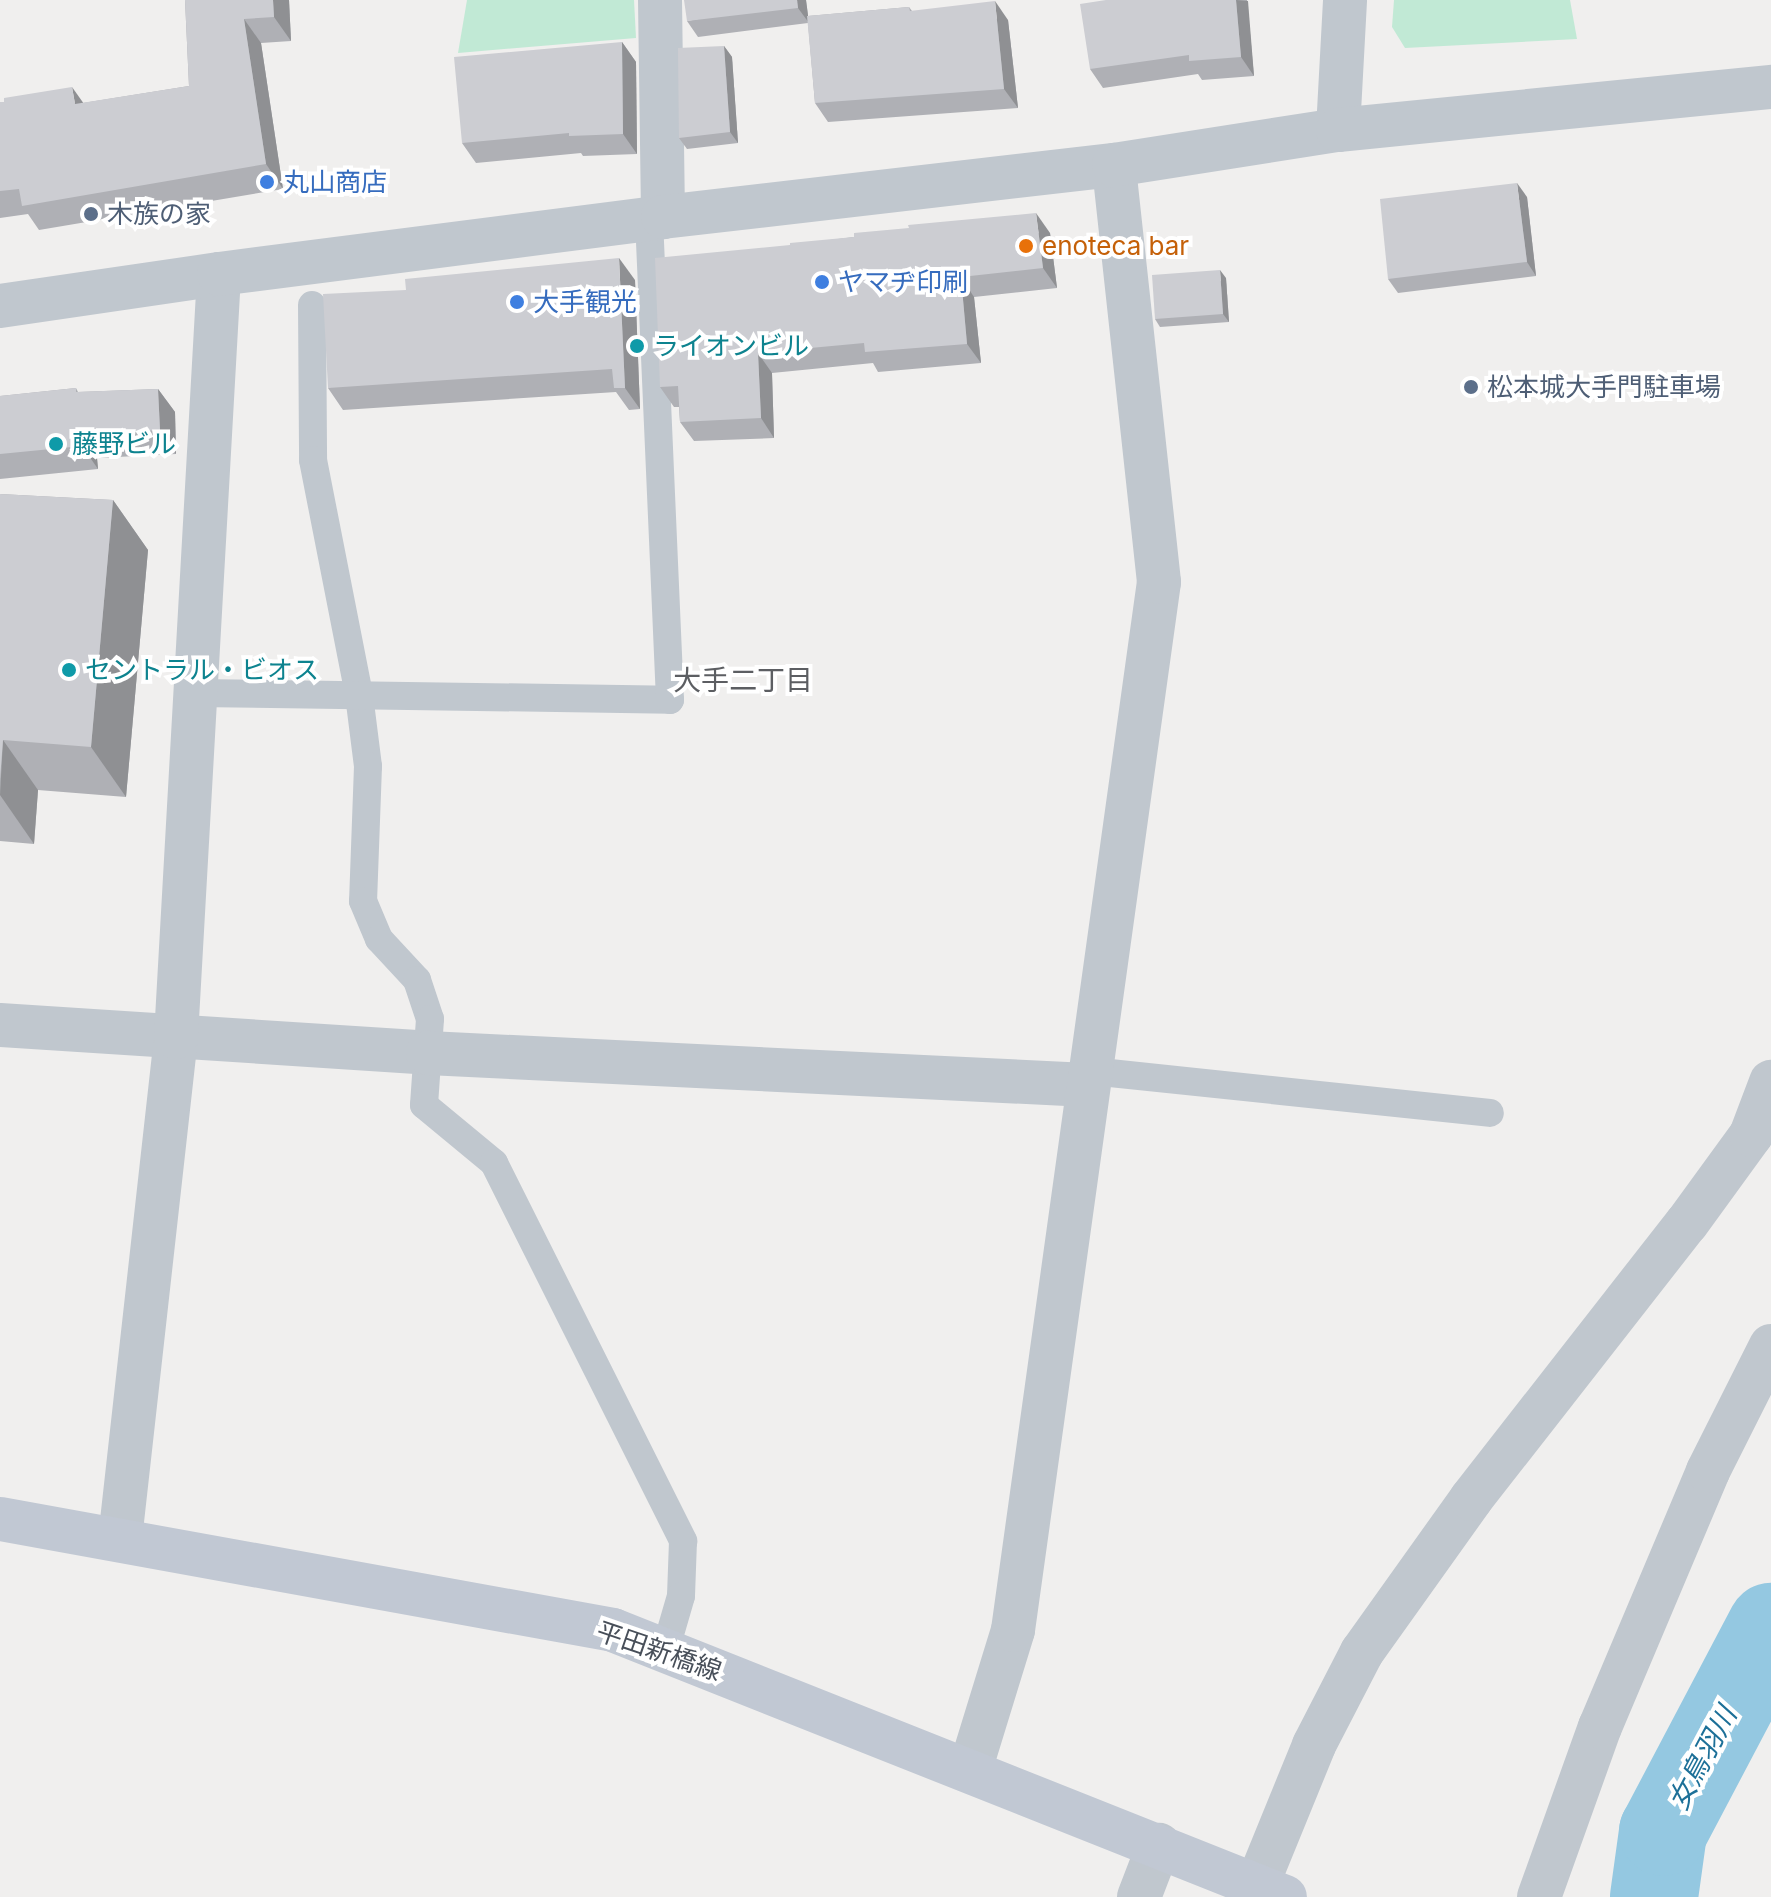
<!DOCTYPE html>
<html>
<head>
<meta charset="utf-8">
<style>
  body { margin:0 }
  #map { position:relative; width:1771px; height:1897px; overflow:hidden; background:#f0efee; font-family:Inter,"Noto Sans JP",sans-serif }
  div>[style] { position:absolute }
  .green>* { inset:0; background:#c1e9d5 }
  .river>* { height:88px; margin:-44px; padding:0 44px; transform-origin:44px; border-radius:44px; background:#94c8e1 }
  .service>* { height:28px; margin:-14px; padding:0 14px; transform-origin:14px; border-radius:14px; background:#c0c7ce }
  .minor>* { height:44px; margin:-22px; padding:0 22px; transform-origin:22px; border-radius:22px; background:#c0c7ce }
  .tertiary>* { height:44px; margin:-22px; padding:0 22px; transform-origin:22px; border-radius:22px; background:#c0c7ce }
  .secondary>* { height:44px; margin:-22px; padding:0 22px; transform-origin:22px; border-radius:22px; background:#c1c8d3 }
  .wall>* { inset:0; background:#afb0b5 }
  .shaded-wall>* { inset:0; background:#8f9093 }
  .building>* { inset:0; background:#cccdd2 }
  .dots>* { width:22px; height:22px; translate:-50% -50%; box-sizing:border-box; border:4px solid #fff; border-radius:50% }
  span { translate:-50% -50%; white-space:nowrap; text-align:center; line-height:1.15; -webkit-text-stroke:8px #fff; paint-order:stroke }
  .shop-label { font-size:26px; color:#366cbe }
  .left { translate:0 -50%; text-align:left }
  .service-label { font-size:26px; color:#4e5e75 }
  .food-label { font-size:26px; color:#c56008 }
  .culture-label { font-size:26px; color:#0d838f }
  .street-label { font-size:26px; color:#484f59 }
  .neighbourhood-label { font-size:28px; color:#5c5e62 }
  .water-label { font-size:28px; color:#1d7098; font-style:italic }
</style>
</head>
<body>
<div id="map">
  <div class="green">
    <div style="clip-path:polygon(467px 0,634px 0,636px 38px,458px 53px)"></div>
    <div style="clip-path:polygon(1394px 0,1570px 0,1577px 39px,1405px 48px,1392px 27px)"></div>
  </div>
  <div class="river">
    <div style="left:1654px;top:1897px;width:66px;rotate:-82.1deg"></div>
    <div style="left:1663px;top:1832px;width:232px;rotate:-62.2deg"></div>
  </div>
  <div class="service">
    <div style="left:312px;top:305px;width:155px;rotate:89.6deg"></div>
    <div style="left:313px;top:460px;width:239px;rotate:78.9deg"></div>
    <div style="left:359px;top:695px;width:72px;rotate:82.8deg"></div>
    <div style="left:368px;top:766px;width:135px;rotate:92.1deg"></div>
    <div style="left:363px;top:901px;width:41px;rotate:67.2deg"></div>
    <div style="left:379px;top:939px;width:56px;rotate:47.2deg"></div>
    <div style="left:417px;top:980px;width:41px;rotate:71.6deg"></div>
    <div style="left:430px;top:1019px;width:86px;rotate:94deg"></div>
    <div style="left:424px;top:1105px;width:91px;rotate:39.6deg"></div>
    <div style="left:494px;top:1163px;width:423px;rotate:63.4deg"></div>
    <div style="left:683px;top:1541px;width:55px;rotate:92.1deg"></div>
    <div style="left:681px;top:1596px;width:57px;rotate:106.2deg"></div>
    <div style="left:195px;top:693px;width:475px;rotate:0.8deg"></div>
    <div style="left:670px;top:700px;width:481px;rotate:-92.5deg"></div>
    <div style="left:1091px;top:1071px;width:401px;rotate:6deg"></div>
  </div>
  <div class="minor">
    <div style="left:660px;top:0;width:217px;rotate:89.2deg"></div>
    <div style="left:0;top:1025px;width:429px;rotate:3.7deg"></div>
    <div style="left:428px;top:1053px;width:660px;rotate:2.78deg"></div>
    <div style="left:120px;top:1539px;width:505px;rotate:-83.63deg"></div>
    <div style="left:176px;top:1037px;width:764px;rotate:-86.77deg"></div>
    <div style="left:970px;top:1770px;width:146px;rotate:-72.9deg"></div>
    <div style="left:1013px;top:1630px;width:1058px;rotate:-82.07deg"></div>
    <div style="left:1159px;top:582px;width:419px;rotate:-96.2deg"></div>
    <div style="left:1257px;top:1885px;width:151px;rotate:-67.8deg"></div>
    <div style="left:1314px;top:1745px;width:105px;rotate:-62.7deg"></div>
    <div style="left:1362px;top:1652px;width:188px;rotate:-54.5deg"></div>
    <div style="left:1471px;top:1499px;width:350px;rotate:-52deg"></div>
    <div style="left:1687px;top:1223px;width:109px;rotate:-54deg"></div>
    <div style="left:1751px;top:1135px;width:57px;rotate:-69.3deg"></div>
    <div style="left:1139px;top:1897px;width:56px;rotate:-69deg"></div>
    <div style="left:1539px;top:1897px;width:181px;rotate:-70.3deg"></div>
    <div style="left:1600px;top:1727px;width:278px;rotate:-67.1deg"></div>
    <div style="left:1708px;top:1471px;width:140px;rotate:-63.3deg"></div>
  </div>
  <div class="tertiary">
    <div style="left:1338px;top:130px;width:130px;rotate:-86.9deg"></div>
    <div style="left:0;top:306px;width:221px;rotate:-8.3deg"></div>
    <div style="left:219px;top:274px;width:448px;rotate:-7.3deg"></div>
    <div style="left:663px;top:217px;width:454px;rotate:-6.6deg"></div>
    <div style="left:1114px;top:165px;width:227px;rotate:-8.9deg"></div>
    <div style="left:1338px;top:130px;width:435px;rotate:-5.7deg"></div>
  </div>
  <div class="secondary">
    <div style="left:0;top:1519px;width:623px;rotate:10.26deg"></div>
    <div style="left:613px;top:1630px;width:723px;rotate:21.67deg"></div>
  </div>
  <div class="wall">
    <div style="clip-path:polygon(185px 0,289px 0,291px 41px,261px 43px,283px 189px,39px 230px,28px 214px,0 218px,0 102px,83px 103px,189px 86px)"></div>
    <div style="clip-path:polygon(806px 0,808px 16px,909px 7px,912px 11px,1008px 20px,1018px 108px,828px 122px,815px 103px,808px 23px,698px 37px,687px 21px)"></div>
    <div style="clip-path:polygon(1106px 0,1247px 0,1254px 76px,1202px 80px,1198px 74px,1103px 88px,1090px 69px)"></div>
    <div style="clip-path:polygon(622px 42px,636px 62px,637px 154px,583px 156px,581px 153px,476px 163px,462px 143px)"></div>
    <div style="clip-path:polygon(724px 46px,732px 57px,738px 143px,687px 149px,679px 138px)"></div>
    <div style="clip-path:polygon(1527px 197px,1536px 276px,1398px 293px,1388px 279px)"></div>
    <div style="clip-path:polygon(1050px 233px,1057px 288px,974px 297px,981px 363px,878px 372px,873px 363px,772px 373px,774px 438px,694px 441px,680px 422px,679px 407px,674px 407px,660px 387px,790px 245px,854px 237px)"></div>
    <div style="clip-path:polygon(1226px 278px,1229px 322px,1160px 327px,1155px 319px)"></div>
    <div style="clip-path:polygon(635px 280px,640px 409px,629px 410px,616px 392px,343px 410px,328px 388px)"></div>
    <div style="clip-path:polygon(76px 388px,78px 392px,158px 389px,175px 412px,176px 454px,97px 458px,98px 469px,0 479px,0 396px)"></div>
    <div style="clip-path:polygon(0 494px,113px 500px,148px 550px,126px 797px,38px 790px,34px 844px,0 841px)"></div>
  </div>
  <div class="shaded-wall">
    <div style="clip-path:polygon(273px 0,289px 0,291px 41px,274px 17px)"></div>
    <div style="clip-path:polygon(797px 0,806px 0,809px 23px,798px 8px)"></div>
    <div style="clip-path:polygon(1236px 0,1248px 1px,1254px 76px,1241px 57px)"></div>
    <div style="clip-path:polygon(995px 1px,1008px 20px,1018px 108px,1004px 89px)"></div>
    <div style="clip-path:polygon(244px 19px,261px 43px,283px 189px,266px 164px)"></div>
    <div style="clip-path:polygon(622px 42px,636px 62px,637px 154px,623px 134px)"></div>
    <div style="clip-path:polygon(724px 46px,732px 57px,738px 143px,730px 132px)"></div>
    <div style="clip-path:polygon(72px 87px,89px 111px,75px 104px)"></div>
    <div style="clip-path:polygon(1517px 183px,1527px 197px,1536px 276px,1527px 262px)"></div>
    <div style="clip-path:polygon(1036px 213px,1050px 233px,1057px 288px,1043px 268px)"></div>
    <div style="clip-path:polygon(619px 258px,635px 280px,640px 409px,625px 388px)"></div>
    <div style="clip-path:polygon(1220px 270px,1226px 278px,1229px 322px,1223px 314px)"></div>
    <div style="clip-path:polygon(961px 277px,974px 297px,981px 363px,967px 344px)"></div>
    <div style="clip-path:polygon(758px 353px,772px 373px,774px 438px,761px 418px)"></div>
    <div style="clip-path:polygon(158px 389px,175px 412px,176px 454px,160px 430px)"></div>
    <div style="clip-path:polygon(81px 435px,97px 458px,98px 469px,82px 446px)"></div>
    <div style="clip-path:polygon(113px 500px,148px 550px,126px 797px,91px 747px)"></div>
    <div style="clip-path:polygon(3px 740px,38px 790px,34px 844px,0 795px)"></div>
  </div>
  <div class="building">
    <div style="clip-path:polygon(185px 0,273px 0,274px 17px,244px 19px,266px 164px,22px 206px,19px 189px,0 191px,0 102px,4px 102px,4px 98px,72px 87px,75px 104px,189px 86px)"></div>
    <div style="clip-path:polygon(684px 0,797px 0,798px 8px,687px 21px)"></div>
    <div style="clip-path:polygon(1106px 0,1236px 0,1241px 57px,1189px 61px,1189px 55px,1090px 69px,1080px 4px)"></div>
    <div style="clip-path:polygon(995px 1px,1004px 89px,815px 103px,807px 16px,909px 7px,910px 11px)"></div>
    <div style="clip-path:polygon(622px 42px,623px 134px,569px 136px,569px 133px,462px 143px,454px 57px)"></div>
    <div style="clip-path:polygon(724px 46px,730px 132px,679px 138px,678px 48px)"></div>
    <div style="clip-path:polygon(1517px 183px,1527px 262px,1388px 279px,1380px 199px)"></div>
    <div style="clip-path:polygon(1036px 213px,1043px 268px,961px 277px,967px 344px,865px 352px,864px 343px,758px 353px,761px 418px,680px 422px,678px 386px,660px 387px,655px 258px,790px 245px,790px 243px,854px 237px,854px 233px,909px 228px,908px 225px)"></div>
    <div style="clip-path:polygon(619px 258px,625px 388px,614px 388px,612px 369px,328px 388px,323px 294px,406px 290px,405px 279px)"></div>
    <div style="clip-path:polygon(1220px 270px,1223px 314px,1155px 319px,1152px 275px)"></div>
    <div style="clip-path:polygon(76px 388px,76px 392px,158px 389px,160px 430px,81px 435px,82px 446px,0 454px,0 396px)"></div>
    <div style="clip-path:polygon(0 494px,113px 500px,91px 747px,3px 740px,0 779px)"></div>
  </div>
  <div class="dots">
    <div style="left:267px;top:182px;background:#3f7fe0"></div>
    <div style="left:91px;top:214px;background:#5c6f8a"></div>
    <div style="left:1026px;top:246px;background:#e8710a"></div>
    <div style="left:822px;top:282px;background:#3f7fe0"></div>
    <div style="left:517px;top:302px;background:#3f7fe0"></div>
    <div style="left:637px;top:346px;background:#0f9aa8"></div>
    <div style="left:1471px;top:387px;background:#5c6f8a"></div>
    <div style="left:56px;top:444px;background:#0f9aa8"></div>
    <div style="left:69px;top:670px;background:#0f9aa8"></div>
  </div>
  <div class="shop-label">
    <span class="left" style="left:283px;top:182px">丸山商店</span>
    <span class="left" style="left:838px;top:282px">ヤマヂ印刷</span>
    <span class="left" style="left:533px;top:302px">大手観光</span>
  </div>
  <div class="service-label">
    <span class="left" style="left:107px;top:214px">木族の家</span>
    <span class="left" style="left:1487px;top:387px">松本城大手門駐車場</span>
  </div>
  <div class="food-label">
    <span class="left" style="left:1042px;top:246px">enoteca bar</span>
  </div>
  <div class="culture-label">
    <span class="left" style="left:653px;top:346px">ライオンビル</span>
    <span class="left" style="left:72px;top:444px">藤野ビル</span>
    <span class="left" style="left:85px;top:670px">セントラル・ビオス</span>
  </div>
  <div class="street-label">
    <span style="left:659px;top:1651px;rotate:19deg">平田新橋線</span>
  </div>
  <div class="neighbourhood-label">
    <span style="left:743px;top:680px">大手二丁目</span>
  </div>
  <div class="water-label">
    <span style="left:1702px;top:1758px;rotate:-62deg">女鳥羽川</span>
  </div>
</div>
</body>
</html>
